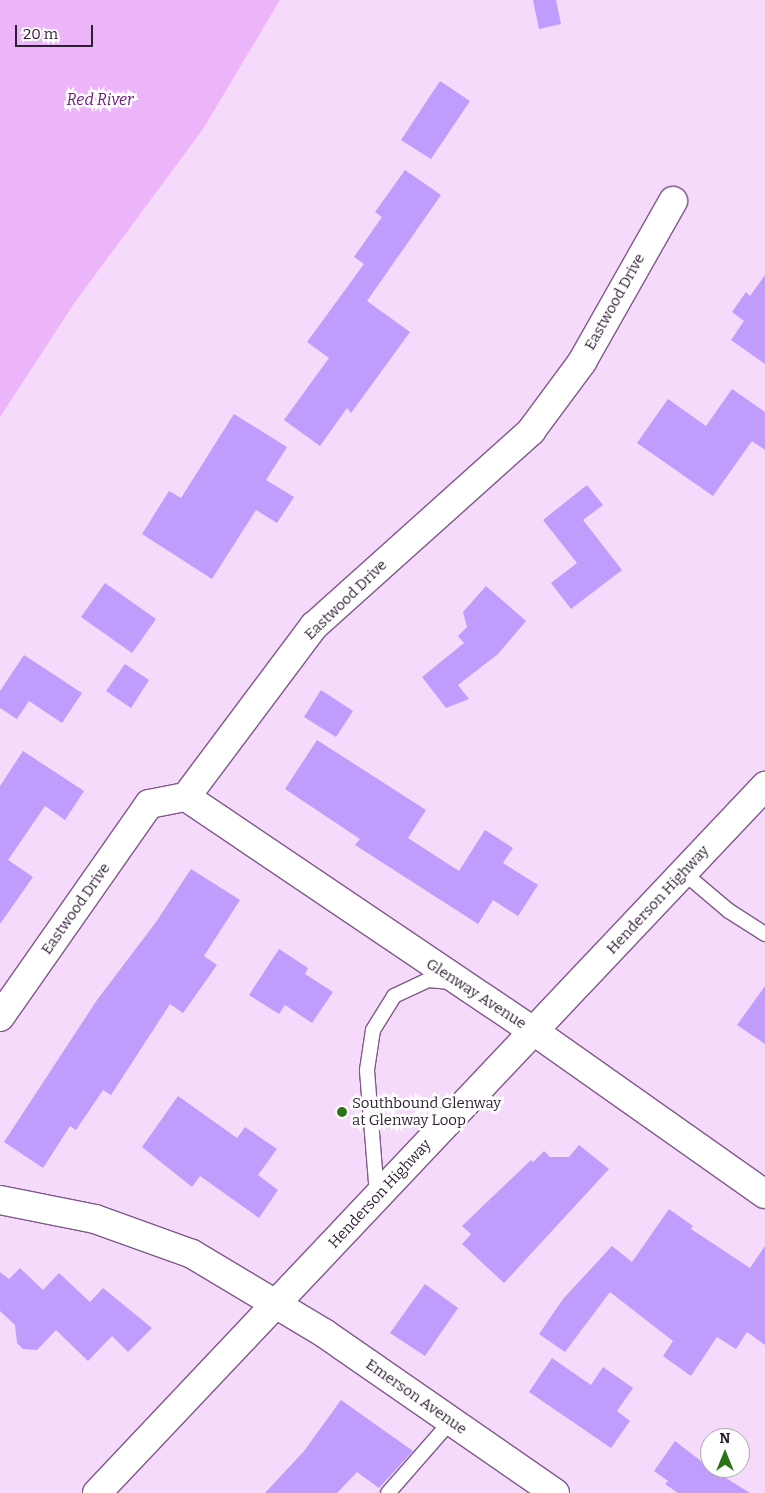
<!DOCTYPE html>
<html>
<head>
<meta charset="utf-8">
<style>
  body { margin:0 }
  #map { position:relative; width:765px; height:1493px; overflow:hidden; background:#f5dafb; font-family:Bitter,serif }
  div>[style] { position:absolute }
  .water>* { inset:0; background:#ecb4f9 }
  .building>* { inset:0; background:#c09dfd }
  .roads { filter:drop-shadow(1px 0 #81598b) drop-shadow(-1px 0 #81598b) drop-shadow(0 1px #81598b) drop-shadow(0 -1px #81598b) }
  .lane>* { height:14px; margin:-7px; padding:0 7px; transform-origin:7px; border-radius:7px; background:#fff }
  .street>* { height:28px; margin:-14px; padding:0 14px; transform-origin:14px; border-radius:14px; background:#fff }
  .secondary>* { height:28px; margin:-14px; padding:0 14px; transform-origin:14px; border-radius:14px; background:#fff }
  .dots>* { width:14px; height:14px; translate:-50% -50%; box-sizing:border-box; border:2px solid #fff; border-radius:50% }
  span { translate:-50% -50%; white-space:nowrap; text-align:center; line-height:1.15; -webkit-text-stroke:5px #fff; paint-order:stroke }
  .street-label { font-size:15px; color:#2f1e33 }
  .poi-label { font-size:15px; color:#2f1e33 }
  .left { translate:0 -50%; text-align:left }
  .water-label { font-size:16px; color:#6f1b81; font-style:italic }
  .north { position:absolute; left:700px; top:1428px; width:50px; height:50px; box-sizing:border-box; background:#fff; border:1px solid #aca5ad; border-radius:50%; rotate:0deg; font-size:14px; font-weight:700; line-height:20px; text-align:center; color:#2f1e33 }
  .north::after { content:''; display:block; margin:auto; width:18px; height:22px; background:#2b7315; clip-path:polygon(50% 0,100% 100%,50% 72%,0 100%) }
  .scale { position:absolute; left:15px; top:25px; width:78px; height:22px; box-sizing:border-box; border:2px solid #2f1e33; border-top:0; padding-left:6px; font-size:15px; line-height:18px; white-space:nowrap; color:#2f1e33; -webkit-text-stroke:4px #fff; paint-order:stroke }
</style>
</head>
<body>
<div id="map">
  <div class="water">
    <div style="clip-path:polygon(0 0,280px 0,203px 129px,75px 302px,0 417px)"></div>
  </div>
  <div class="building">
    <div style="clip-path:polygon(533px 0,556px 0,561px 24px,539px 29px)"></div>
    <div style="clip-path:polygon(440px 81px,470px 101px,431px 159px,401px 140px)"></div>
    <div style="clip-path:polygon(405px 170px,441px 195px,367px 301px,410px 332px,351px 413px,347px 408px,320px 446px,284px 420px,329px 358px,307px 342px,364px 264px,354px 257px,382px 217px,375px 212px)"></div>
    <div style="clip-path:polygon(765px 275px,765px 364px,731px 340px,744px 321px,732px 312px,746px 292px,750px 296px)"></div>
    <div style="clip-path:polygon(732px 389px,765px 412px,765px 450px,752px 441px,713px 496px,637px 443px,668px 399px,706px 426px)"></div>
    <div style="clip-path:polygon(234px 414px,287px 447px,266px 480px,294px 497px,277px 523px,256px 510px,212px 579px,142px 534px,169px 491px,181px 498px)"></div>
    <div style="clip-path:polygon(587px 485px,603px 505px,583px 520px,622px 570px,571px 609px,551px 583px,577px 563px,543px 520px)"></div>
    <div style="clip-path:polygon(105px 583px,156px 619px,132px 653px,81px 617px)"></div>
    <div style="clip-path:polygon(486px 586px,526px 621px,498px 654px,458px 685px,469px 699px,446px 708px,422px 677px,464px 643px,458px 636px,467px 627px,463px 612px)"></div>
    <div style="clip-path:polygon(24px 655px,82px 693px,62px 723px,29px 701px,17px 719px,0 708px,0 691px)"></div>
    <div style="clip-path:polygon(125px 664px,149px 680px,131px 708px,106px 691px)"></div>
    <div style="clip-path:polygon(321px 690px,353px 711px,336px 737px,304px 717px)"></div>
    <div style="clip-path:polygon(317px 740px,426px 810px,408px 838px,459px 871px,485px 830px,513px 848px,503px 863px,538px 885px,518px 916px,493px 900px,478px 924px,355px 845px,360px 839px,285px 789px)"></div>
    <div style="clip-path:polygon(23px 751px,84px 791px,65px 820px,45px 806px,8px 860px,33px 877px,0 924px,0 786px)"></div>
    <div style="clip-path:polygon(191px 869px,240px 900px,204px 956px,217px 965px,183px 1013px,170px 1004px,111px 1095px,103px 1090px,76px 1130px,70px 1126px,43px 1168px,4px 1142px,97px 1000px,156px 922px)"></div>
    <div style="clip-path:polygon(279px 949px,308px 968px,305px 974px,333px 992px,312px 1023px,285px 1005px,279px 1014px,249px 995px)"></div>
    <div style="clip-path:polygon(765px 986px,765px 1044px,737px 1025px)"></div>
    <div style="clip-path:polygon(178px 1096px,237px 1138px,245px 1127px,277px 1149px,258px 1175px,278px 1190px,259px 1218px,200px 1176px,192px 1187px,142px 1147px)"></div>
    <div style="clip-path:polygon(579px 1145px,609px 1169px,504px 1283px,462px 1244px,471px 1234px,462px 1226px,531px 1160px,533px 1162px,544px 1151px,550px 1157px,569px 1157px)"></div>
    <div style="clip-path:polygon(669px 1209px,693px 1226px,691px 1229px,750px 1268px,765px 1246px,765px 1345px,747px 1332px,736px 1349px,717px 1337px,691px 1376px,663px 1356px,673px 1341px,610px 1292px,565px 1352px,539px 1334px,563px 1299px,612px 1246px,632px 1262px)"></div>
    <div style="clip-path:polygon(20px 1268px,43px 1290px,59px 1273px,90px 1302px,103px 1288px,152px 1328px,128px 1352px,112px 1336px,88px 1361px,56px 1330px,37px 1350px,23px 1349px,17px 1343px,15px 1325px,0 1311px,0 1272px,9px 1279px)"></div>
    <div style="clip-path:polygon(425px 1284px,458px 1308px,425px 1356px,390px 1333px)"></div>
    <div style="clip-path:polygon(552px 1358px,591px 1385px,603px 1367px,633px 1388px,617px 1411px,630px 1421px,611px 1448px,529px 1392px)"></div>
    <div style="clip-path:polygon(341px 1400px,413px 1451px,379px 1488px,357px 1472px,337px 1493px,265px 1493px,304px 1451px)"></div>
    <div style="clip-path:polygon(675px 1441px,710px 1468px,750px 1493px,678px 1493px,665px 1484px,668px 1481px,654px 1471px)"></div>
  </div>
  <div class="roads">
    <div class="lane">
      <div style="left:684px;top:873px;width:59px;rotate:40.2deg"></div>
      <div style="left:729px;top:911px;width:43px;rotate:32.6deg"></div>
      <div style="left:377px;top:1195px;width:125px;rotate:-94.6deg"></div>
      <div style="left:367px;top:1070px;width:40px;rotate:-81.5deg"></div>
      <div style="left:373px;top:1030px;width:40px;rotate:-58deg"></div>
      <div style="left:394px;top:996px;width:38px;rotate:-25deg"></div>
      <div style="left:428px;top:980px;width:23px;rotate:5deg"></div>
      <div style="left:388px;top:1493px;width:96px;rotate:-48.8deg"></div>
    </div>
    <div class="street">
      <div style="left:186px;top:797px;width:421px;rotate:34deg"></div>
      <div style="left:535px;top:1032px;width:281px;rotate:35.2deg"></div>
      <div style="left:0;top:1017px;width:260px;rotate:-55deg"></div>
      <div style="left:149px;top:804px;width:38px;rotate:-11deg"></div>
      <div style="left:186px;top:797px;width:214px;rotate:-53.2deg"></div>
      <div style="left:314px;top:626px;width:292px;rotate:-41.9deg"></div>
      <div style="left:531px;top:431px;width:86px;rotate:-53.5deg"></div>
      <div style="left:582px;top:362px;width:185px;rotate:-60.5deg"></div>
      <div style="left:0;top:1200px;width:97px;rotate:11.3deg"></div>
      <div style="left:95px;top:1219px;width:103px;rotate:19.8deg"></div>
      <div style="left:192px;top:1254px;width:154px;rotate:30.9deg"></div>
      <div style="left:324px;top:1333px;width:281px;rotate:34.7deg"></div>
    </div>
    <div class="secondary">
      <div style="left:97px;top:1493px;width:973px;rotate:-46.62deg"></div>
    </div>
  </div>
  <div class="dots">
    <div style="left:342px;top:1112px;background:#2b7315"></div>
  </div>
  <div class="street-label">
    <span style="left:615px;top:302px;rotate:-61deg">Eastwood Drive</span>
    <span style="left:346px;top:600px;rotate:-44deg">Eastwood Drive</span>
    <span style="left:658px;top:900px;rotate:-47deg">Henderson Highway</span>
    <span style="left:76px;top:909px;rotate:-55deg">Eastwood Drive</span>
    <span style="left:476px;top:994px;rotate:33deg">Glenway Avenue</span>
    <span style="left:380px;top:1194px;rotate:-47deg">Henderson Highway</span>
    <span style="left:416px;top:1397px;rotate:35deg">Emerson Avenue</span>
  </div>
  <div class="poi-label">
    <span class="left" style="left:352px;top:1112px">Southbound Glenway<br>at Glenway Loop</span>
  </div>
  <div class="water-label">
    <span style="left:100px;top:100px">Red River</span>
  </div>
  <div class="north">N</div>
  <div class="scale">20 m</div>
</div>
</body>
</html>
